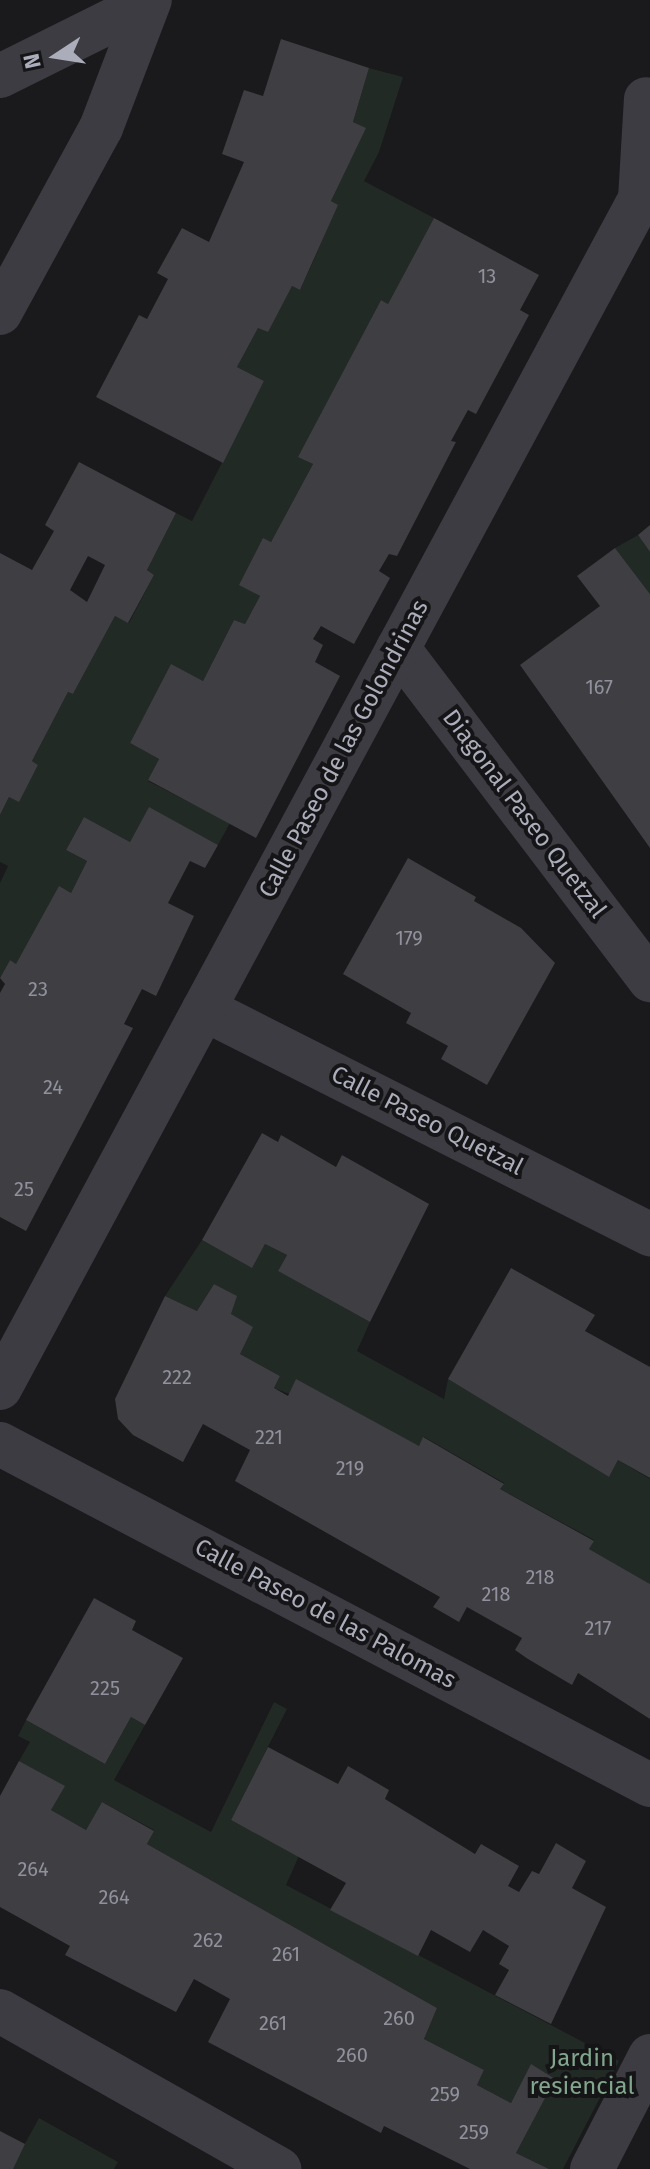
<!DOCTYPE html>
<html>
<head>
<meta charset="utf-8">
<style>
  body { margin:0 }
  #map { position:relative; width:650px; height:2169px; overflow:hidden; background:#1a191b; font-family:"Fira Sans",sans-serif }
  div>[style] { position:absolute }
  .green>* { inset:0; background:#212a24 }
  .building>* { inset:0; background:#3f3e43 }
  .minor>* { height:44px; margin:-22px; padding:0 22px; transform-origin:22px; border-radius:22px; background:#3c3c42 }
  span { translate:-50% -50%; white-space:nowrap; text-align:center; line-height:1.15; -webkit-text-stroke:8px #151416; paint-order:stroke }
  .number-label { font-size:20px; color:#90919d }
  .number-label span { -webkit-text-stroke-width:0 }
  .street-label { font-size:24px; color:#abadbb }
  .park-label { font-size:24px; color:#82a68d }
  .north { position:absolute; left:16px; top:16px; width:80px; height:80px; -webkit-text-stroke:6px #151416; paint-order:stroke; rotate:258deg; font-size:22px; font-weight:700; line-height:32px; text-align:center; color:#abadbb }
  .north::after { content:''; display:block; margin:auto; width:28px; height:36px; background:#abadbb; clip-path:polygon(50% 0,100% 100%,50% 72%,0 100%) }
</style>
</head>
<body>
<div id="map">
  <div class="green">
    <div style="clip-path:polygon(369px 68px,403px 77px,379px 152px,364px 181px,434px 218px,388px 304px,381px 300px,299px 456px,313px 464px,271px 542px,264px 539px,240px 585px,260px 596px,245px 624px,234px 620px,203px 681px,171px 665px,130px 743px,159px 759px,148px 781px,230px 823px,218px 845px,149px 808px,130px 842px,84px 817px,66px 850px,87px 861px,71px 893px,16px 964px,10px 960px,0 978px,0 883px,8px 866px,0 862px,0 815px,9px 797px,19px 801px,38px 765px,32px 761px,68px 692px,73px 694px,115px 616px,129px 623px,154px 575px,147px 570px,176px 513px,192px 521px,264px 381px,237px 367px,258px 328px,292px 286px,300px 290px,313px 262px,337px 205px,331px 201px,365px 128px,353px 122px)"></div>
    <div style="clip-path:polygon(638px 535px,650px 552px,650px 594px,615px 548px)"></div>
    <div style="clip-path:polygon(202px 1240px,251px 1267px,265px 1244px,287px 1255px,278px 1271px,370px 1322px,357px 1351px,444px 1399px,448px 1379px,609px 1477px,618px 1460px,650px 1479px,650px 1584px,589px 1549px,594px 1540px,500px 1489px,504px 1483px,424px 1437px,419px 1446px,274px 1388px,280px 1376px,240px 1354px,231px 1314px,236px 1296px,214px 1284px,197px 1311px,165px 1296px)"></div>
    <div style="clip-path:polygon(274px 1702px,287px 1709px,231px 1820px,299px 1856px,286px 1885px,619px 2061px,563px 2169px,549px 2169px,516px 2153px,554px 2079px,531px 2065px,511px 2103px,477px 2085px,484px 2070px,424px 2039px,437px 2008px,147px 1844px,154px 1830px,102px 1802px,86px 1830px,51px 1810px,64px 1786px,19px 1761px,30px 1742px,18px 1736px,26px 1720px,105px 1764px,131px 1717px,145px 1725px,114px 1780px,211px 1832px)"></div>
    <div style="clip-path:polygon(39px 2118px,118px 2162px,114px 2169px,11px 2169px)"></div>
  </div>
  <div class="building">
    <div style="clip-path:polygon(281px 39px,369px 68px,353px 122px,366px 128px,331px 201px,338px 205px,300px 290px,292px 286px,268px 332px,258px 328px,237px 367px,264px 381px,223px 463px,96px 397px,139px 315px,147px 319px,168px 279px,157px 273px,182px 228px,209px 242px,244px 162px,222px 154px,244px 90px,263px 96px)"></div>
    <div style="clip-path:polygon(434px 218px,539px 275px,520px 310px,529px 315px,476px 414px,468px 410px,451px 441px,456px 442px,397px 556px,389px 554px,379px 571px,390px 578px,354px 644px,321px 626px,313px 639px,323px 645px,315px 662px,340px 676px,256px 838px,148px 780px,159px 759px,130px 743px,171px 664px,203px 681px,234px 620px,245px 624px,260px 596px,239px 585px,263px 538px,271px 542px,313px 464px,298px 457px,381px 300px,388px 304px)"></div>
    <div style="clip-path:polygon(evenodd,79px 462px,176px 513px,147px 570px,154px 575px,128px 623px,115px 616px,73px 694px,68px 692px,32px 761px,38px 765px,19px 802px,9px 797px,0 815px,0 553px,32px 570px,54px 531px,45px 525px,79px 462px,88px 556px,105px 565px,87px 602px,70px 590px,88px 556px)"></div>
    <div style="clip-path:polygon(650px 525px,650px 552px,638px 535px)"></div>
    <div style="clip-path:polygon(615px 548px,650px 594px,650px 848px,520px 665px,600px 606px,577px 576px)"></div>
    <div style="clip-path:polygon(149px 807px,218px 845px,205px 868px,190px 861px,168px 903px,194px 916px,156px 996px,142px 989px,124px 1024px,133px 1028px,26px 1231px,0 1217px,0 993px,5px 984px,0 978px,10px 960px,16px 964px,59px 886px,71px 893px,87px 861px,66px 850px,84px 817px,130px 842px)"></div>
    <div style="clip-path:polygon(408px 858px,476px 897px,474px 901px,521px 928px,555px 963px,487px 1085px,441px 1059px,448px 1046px,406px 1023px,411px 1013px,343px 974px)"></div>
    <div style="clip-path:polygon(262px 1133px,278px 1142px,281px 1135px,336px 1167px,342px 1155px,429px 1204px,370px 1322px,278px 1271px,287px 1255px,265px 1244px,252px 1268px,202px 1240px)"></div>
    <div style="clip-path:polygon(511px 1268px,595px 1315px,585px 1331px,650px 1367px,650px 1478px,618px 1460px,609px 1477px,448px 1379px)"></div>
    <div style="clip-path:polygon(214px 1284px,237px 1296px,231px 1314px,253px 1327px,240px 1354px,280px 1376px,274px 1388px,288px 1396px,296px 1379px,419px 1446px,423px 1437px,504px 1484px,500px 1489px,594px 1541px,589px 1549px,650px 1584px,650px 1719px,578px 1673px,572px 1685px,528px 1659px,515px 1650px,522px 1638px,467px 1607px,459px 1622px,433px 1607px,440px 1597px,235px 1481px,250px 1450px,203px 1424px,183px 1462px,133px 1435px,118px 1419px,115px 1399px,165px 1296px,197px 1311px)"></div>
    <div style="clip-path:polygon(94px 1598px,136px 1621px,132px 1630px,183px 1658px,145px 1725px,131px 1717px,105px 1764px,26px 1720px)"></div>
    <div style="clip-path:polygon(268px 1747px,338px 1784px,348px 1766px,389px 1790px,385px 1799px,475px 1854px,481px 1844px,519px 1866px,508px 1886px,519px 1892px,532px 1871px,539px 1874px,556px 1843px,586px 1861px,572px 1888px,606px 1907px,551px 2024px,495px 1995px,509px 1970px,499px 1964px,509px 1946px,483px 1930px,470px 1952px,431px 1930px,418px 1956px,330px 1910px,346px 1883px,231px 1820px)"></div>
    <div style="clip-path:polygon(19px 1761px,65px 1786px,51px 1810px,86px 1830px,102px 1802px,154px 1831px,147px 1844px,437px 2008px,424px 2039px,484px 2070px,477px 2085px,511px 2103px,531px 2064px,555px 2079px,516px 2153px,549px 2169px,470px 2169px,384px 2126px,381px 2133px,208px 2042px,230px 1999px,194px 1979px,176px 2012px,65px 1955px,70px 1946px,0 1907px,0 1796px)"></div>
    <div style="clip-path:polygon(0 2131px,25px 2144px,13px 2169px,0 2169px)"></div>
  </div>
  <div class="minor">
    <div style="left:0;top:76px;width:166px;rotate:-26.4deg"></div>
    <div style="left:0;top:313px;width:211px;rotate:-61.4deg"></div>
    <div style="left:101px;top:128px;width:137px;rotate:-69.1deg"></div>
    <div style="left:398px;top:648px;width:417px;rotate:52.8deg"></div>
    <div style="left:204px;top:1009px;width:500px;rotate:26.8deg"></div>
    <div style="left:0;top:1388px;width:1350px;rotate:-61.71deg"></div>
    <div style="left:640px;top:199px;width:100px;rotate:-86.6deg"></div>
    <div style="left:0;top:1444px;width:734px;rotate:27.68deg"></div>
    <div style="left:0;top:2011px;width:321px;rotate:29.5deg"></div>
    <div style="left:592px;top:2169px;width:127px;rotate:-62.8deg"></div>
  </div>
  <div class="number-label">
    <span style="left:487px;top:276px">13</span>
    <span style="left:599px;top:687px">167</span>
    <span style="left:409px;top:938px">179</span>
    <span style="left:38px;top:989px">23</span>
    <span style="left:53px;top:1087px">24</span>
    <span style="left:24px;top:1189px">25</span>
    <span style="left:177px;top:1377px">222</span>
    <span style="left:269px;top:1437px">221</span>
    <span style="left:350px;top:1468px">219</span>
    <span style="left:540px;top:1577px">218</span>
    <span style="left:496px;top:1594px">218</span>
    <span style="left:598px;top:1628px">217</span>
    <span style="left:105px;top:1688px">225</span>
    <span style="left:33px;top:1869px">264</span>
    <span style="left:114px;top:1897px">264</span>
    <span style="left:208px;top:1940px">262</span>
    <span style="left:286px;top:1954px">261</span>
    <span style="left:399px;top:2018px">260</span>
    <span style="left:273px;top:2023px">261</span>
    <span style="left:352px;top:2055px">260</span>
    <span style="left:445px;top:2094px">259</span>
    <span style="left:474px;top:2132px">259</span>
  </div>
  <div class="street-label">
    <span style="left:344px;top:749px;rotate:-62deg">Calle Paseo de las Golondrinas</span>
    <span style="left:524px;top:814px;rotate:53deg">Diagonal Paseo Quetzal</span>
    <span style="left:427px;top:1121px;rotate:27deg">Calle Paseo Quetzal</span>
    <span style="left:325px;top:1614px;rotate:28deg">Calle Paseo de las Palomas</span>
  </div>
  <div class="park-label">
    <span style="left:582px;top:2073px">Jardin<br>resiencial</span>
  </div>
  <div class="north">N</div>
</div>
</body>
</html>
